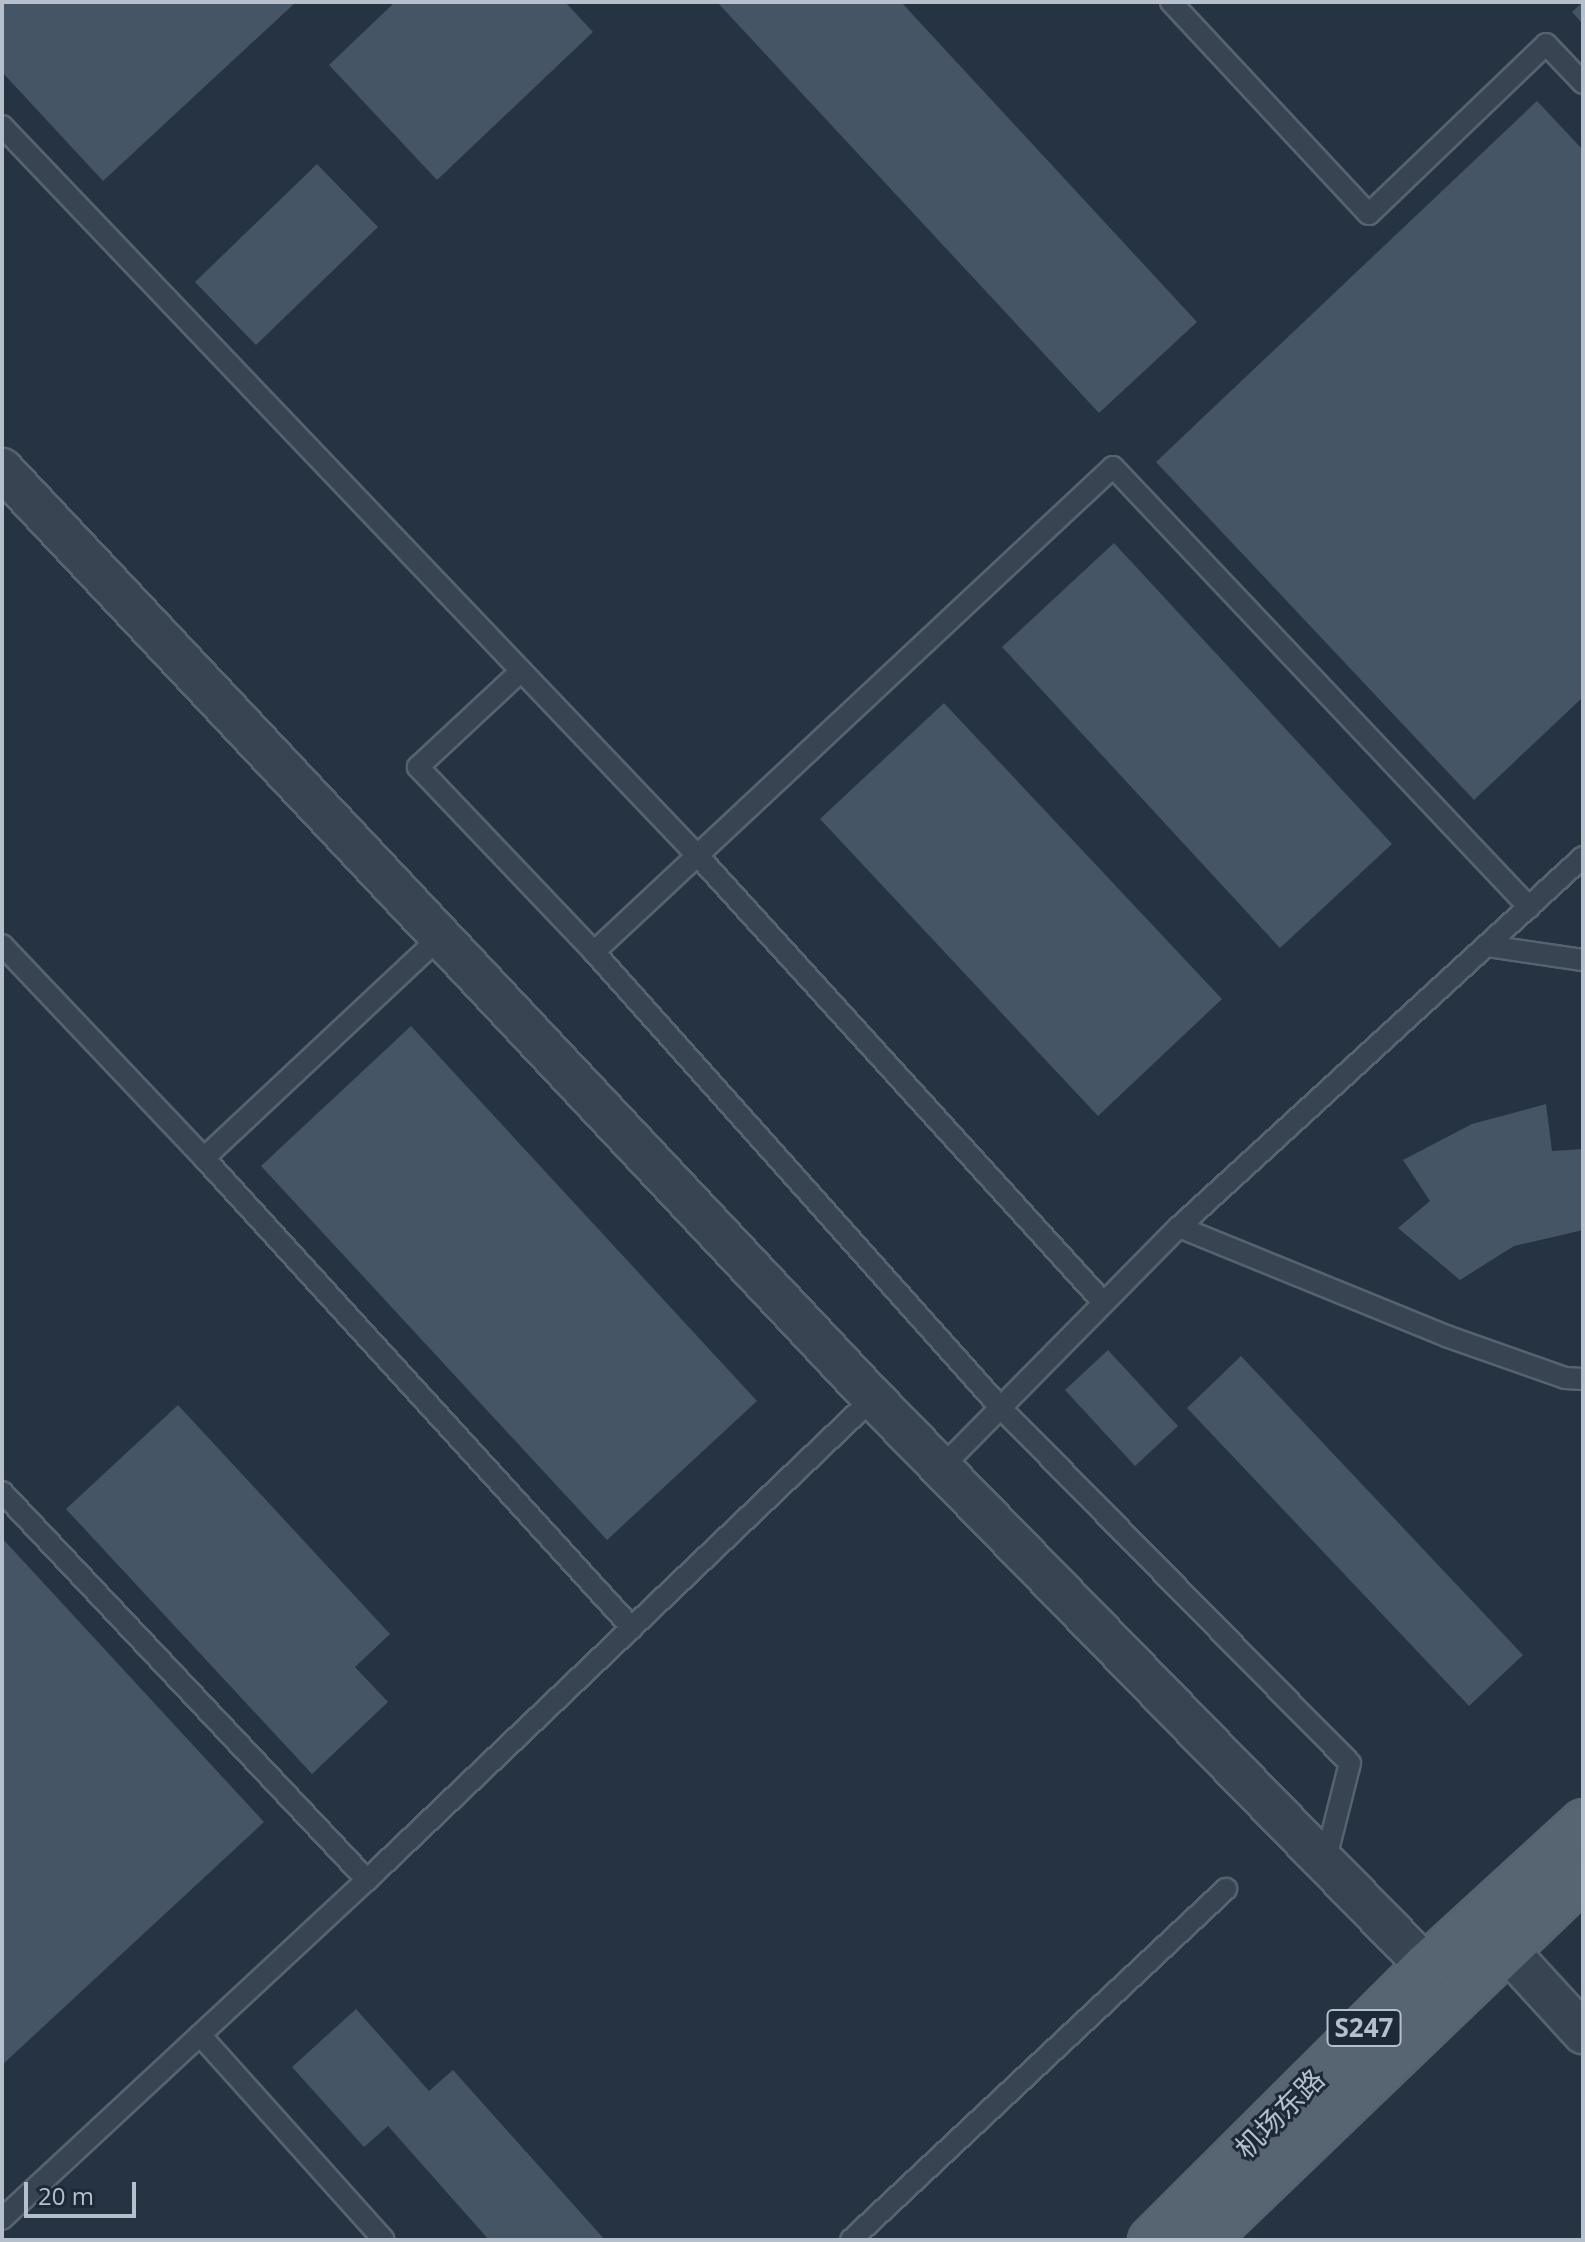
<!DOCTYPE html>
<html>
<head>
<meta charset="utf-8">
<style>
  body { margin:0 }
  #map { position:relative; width:1585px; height:2242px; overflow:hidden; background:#253342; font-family:"Open Sans","Noto Sans SC",sans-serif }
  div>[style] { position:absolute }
  .building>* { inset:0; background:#465566 }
  .roads { filter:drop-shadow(2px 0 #57626f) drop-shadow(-2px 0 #57626f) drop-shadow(0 2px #57626f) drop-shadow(0 -2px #57626f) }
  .service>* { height:20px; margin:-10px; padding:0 10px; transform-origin:10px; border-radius:10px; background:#394452 }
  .minor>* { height:40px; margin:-20px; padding:0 20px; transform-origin:20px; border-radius:20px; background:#394452 }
  .primary>* { height:44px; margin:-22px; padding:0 22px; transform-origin:22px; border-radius:22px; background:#576472 }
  span { translate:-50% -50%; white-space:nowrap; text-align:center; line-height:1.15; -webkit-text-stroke:6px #1e2937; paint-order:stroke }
  .shield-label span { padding:2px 6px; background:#1e2937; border:2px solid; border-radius:6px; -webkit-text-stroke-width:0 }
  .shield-label { font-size:26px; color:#b6bfcc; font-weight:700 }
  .street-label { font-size:28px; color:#b6bfcc }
  .frame { position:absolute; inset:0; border:4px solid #b6bfcc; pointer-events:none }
  .scale { position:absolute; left:24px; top:2182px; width:112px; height:36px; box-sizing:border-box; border:4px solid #b6bfcc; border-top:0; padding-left:10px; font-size:24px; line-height:28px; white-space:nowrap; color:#b6bfcc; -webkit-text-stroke:6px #1e2937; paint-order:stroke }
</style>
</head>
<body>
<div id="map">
  <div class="building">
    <div style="clip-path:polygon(2px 2px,296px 2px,103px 181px,2px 72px)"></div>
    <div style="clip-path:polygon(395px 2px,565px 2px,593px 32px,437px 180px,329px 65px)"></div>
    <div style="clip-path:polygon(717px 2px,901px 2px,1197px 322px,1099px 413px)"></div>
    <div style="clip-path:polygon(1583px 2px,1583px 24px,1572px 12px)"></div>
    <div style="clip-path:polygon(1537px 101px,1583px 150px,1583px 697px,1474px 800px,1156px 462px)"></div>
    <div style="clip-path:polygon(317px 164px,378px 227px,256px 345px,195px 282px)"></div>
    <div style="clip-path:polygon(1114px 543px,1392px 844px,1280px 948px,1002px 647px)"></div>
    <div style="clip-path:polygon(944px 703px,1222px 999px,1098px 1116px,820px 819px)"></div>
    <div style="clip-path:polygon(411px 1026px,757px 1401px,607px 1540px,261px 1166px)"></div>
    <div style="clip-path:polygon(1546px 1104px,1552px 1151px,1583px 1149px,1583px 1230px,1514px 1246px,1460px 1280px,1398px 1228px,1430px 1201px,1403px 1160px,1472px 1124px)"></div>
    <div style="clip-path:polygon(1108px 1350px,1178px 1426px,1135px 1466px,1065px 1390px)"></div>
    <div style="clip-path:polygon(1241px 1356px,1523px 1655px,1469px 1706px,1187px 1408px)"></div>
    <div style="clip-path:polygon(178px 1405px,390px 1634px,355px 1667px,388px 1702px,312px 1774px,66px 1509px)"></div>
    <div style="clip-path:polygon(2px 1538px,264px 1822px,2px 2065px)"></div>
    <div style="clip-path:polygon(356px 2009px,429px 2091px,453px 2070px,605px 2240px,489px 2240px,388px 2126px,364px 2147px,292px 2067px)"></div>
  </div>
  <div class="roads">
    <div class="service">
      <div style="left:1171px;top:2px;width:290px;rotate:47deg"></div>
      <div style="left:1369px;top:214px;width:245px;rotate:-43.8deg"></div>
      <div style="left:1546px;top:44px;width:54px;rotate:46.5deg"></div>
      <div style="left:2px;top:126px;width:1009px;rotate:46.37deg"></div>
      <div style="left:698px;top:856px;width:602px;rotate:47.76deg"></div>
      <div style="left:521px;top:671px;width:141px;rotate:137deg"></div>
      <div style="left:418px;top:767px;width:255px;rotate:46.4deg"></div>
      <div style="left:594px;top:952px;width:610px;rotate:48.26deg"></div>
      <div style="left:1000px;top:1407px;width:499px;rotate:45.5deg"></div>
      <div style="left:1350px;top:1763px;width:102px;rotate:104.2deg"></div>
      <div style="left:2px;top:945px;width:294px;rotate:46.5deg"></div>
      <div style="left:204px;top:1158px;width:636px;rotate:47.68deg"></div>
      <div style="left:1488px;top:946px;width:96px;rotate:8.4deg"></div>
      <div style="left:594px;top:952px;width:710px;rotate:-43.06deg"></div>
      <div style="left:1113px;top:467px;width:606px;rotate:46.61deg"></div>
      <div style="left:204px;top:1158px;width:323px;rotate:-43.1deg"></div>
      <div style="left:1179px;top:1227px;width:288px;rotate:22.2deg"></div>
      <div style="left:1446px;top:1336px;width:126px;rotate:19.4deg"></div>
      <div style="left:1565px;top:1378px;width:18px;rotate:3deg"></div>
      <div style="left:941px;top:1468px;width:339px;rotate:-45.4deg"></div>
      <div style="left:1179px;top:1227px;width:548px;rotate:-42.48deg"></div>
      <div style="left:2px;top:1492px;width:533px;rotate:46.75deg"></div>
      <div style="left:200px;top:2035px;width:275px;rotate:48.1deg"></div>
      <div style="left:2px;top:2219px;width:498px;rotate:-42.9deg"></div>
      <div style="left:367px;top:1880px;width:699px;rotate:-43.61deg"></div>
      <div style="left:851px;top:2240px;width:514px;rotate:-43.11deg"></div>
    </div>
    <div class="minor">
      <div style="left:2px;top:469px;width:1273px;rotate:46.85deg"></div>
      <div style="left:873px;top:1398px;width:793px;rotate:45.77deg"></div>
      <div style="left:1486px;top:1927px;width:144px;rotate:47.5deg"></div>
    </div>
    <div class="primary">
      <div style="left:1151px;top:2240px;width:388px;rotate:-44.9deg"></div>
      <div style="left:1426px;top:1966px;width:213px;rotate:-42.5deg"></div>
      <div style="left:1205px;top:2240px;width:524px;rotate:-43.84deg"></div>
    </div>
  </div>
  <div class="shield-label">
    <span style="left:1364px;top:2028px">S247</span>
  </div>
  <div class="street-label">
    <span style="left:1279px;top:2113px;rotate:-45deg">机场东路</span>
  </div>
  <div class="frame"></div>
  <div class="scale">20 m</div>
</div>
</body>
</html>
